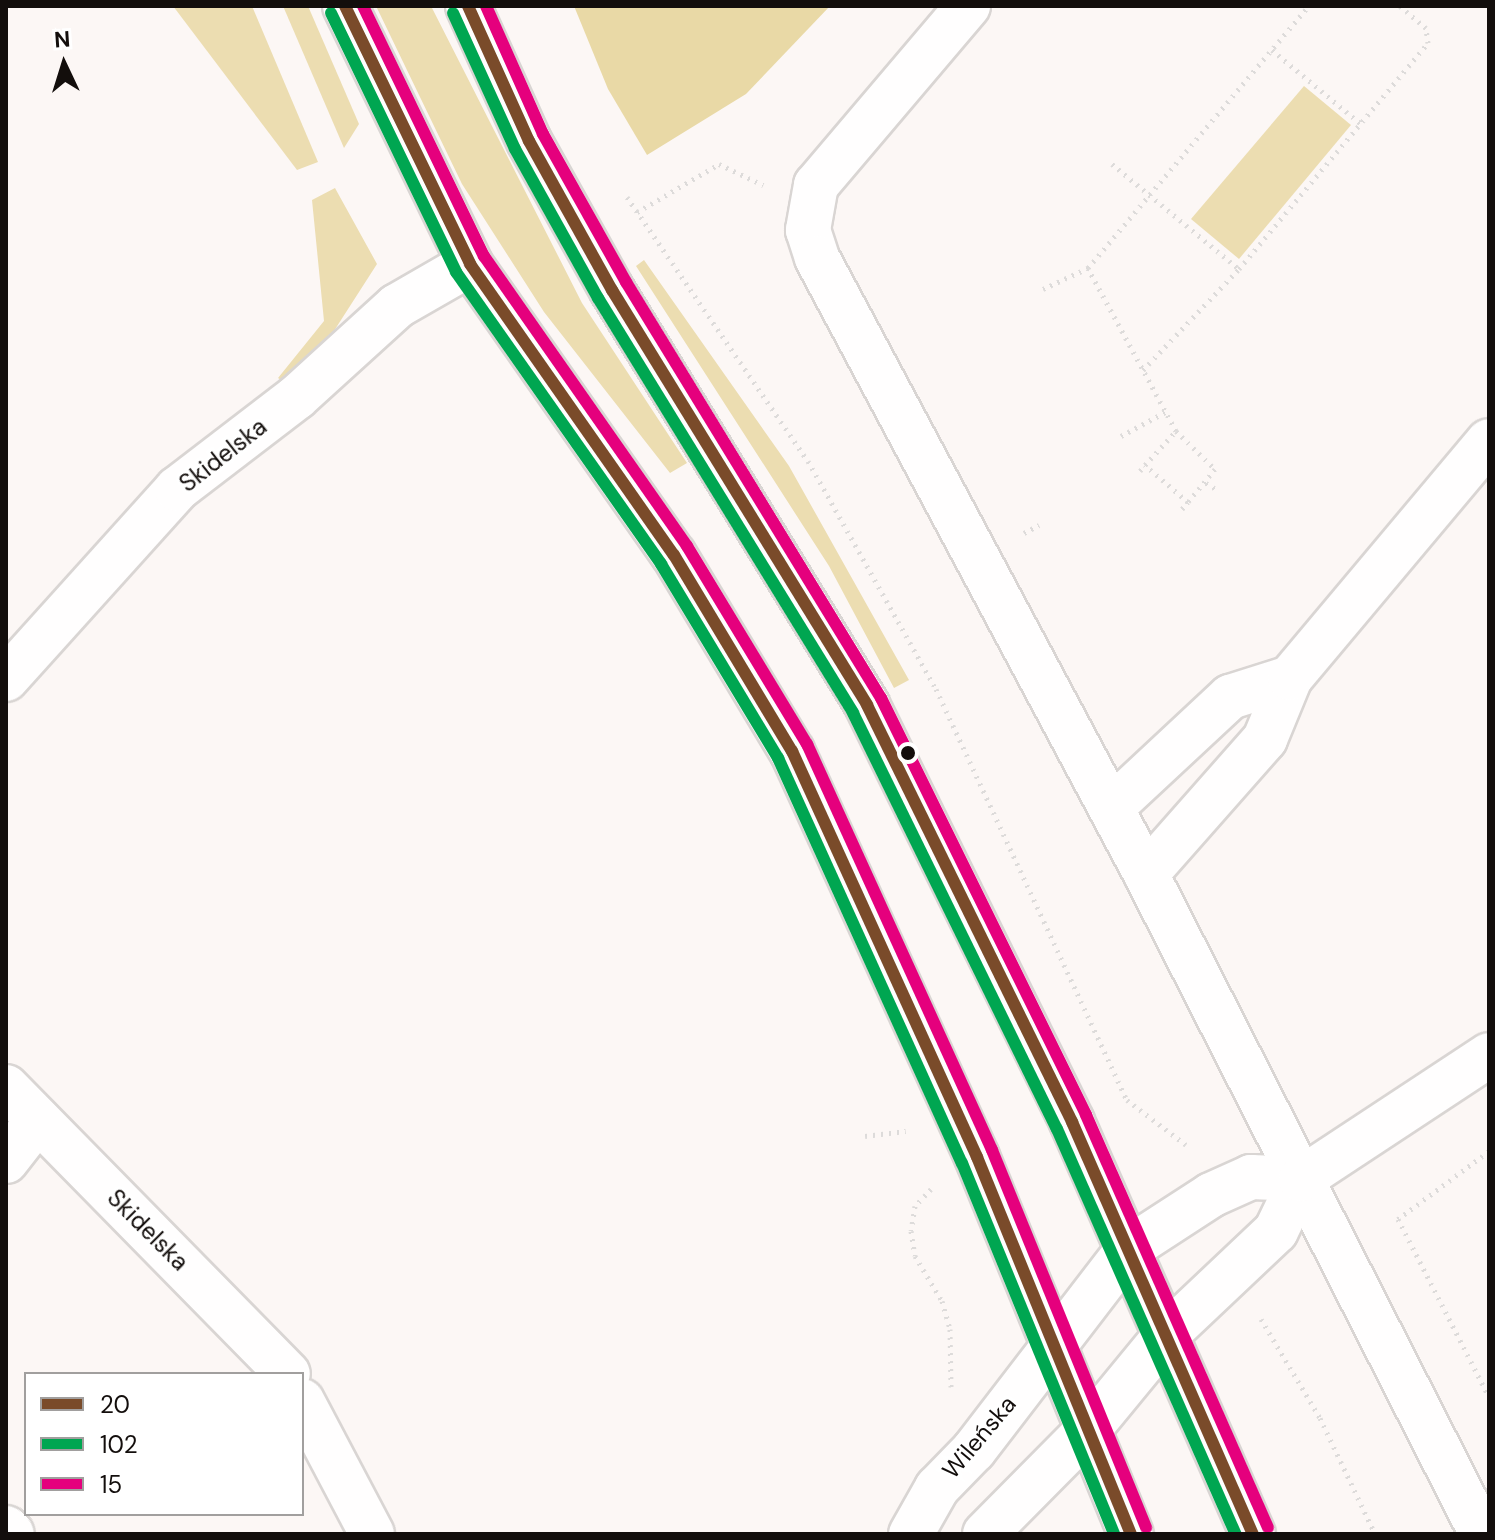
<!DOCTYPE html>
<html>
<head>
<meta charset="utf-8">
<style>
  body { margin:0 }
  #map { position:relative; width:1495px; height:1540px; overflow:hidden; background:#fcf7f5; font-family:"DM Sans",sans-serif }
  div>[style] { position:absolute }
  .green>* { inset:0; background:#ecddb1 }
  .forest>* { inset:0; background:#e9d9a6 }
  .path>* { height:5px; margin-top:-2.5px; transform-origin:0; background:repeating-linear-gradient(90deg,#dddbda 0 2px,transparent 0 8px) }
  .roads { filter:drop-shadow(2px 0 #d9d5d3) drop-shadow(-2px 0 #d9d5d3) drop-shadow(0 2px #d9d5d3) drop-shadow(0 -2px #d9d5d3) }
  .street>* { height:44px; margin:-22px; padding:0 22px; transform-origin:22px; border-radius:22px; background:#fffefe }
  .secondary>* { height:44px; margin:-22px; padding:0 22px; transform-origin:22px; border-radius:22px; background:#fffefe }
  .bus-1>* { height:12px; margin:-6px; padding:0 6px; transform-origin:6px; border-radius:6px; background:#7a4b2a }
  .bus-2>* { height:12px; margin:-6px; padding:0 6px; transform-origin:6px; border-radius:6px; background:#00a651 }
  .bus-3>* { height:12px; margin:-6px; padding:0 6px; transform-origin:6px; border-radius:6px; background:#e5007d }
  .dots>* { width:22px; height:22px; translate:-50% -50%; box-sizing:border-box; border:4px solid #fff; border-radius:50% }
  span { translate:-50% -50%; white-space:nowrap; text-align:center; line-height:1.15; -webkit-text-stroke:7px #fff; paint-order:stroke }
  .street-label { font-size:24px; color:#130e0c }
  .frame { position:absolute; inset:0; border:8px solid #130e0c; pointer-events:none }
  .legend { position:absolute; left:24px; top:1372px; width:280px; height:144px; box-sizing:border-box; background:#fff; border:2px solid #a19f9e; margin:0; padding:10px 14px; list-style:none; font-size:24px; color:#130e0c }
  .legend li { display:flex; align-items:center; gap:16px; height:40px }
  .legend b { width:40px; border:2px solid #a19f9e }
  .north { position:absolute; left:24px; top:24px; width:80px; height:80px; -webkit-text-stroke:6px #fff; paint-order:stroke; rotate:356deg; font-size:22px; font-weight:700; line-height:32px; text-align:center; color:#130e0c }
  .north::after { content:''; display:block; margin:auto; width:28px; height:36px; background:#130e0c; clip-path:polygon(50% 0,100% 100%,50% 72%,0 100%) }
</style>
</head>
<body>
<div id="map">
  <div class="green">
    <div style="clip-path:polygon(173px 6px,252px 6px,318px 162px,297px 170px)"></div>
    <div style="clip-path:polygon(283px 6px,308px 6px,359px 124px,344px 148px)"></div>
    <div style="clip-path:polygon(376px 6px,431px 6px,582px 303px,687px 463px,670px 473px,544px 312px,462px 184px)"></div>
    <div style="clip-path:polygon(1304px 86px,1351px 125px,1239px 259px,1191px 219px)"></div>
    <div style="clip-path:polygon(335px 188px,377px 264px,332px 334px,286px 383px,278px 378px,324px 321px,312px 200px)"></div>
    <div style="clip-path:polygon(644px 260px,789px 466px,909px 680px,894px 688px,829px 566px,636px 266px)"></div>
  </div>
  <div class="forest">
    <div style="clip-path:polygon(574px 6px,830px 6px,746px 94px,647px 155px,608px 89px)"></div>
  </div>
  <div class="path">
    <div style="left:1272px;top:50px;width:116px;rotate:39.7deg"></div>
    <div style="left:1112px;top:164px;width:165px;rotate:39.6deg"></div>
    <div style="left:627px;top:197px;width:320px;rotate:55.6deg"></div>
    <div style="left:808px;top:461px;width:261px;rotate:60.7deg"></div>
    <div style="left:936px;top:689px;width:453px;rotate:65.1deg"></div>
    <div style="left:1127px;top:1100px;width:74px;rotate:37.3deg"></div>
    <div style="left:637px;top:212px;width:95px;rotate:-30.3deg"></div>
    <div style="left:719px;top:164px;width:49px;rotate:25.5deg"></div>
    <div style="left:1043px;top:289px;width:50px;rotate:-25deg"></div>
    <div style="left:1143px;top:370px;width:139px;rotate:-46.5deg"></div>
    <div style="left:1239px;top:269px;width:295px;rotate:-50.1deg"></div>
    <div style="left:1428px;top:43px;width:15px;rotate:-98deg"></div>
    <div style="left:1426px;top:28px;width:34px;rotate:-140deg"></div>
    <div style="left:1176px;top:431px;width:54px;rotate:44.3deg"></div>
    <div style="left:1215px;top:469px;width:43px;rotate:129.3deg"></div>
    <div style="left:1188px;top:502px;width:57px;rotate:-139.3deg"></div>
    <div style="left:1145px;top:465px;width:46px;rotate:-47.6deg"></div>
    <div style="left:1176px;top:431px;width:185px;rotate:-118.4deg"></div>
    <div style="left:1088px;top:268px;width:343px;rotate:-49.9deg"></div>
    <div style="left:1121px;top:436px;width:52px;rotate:-28.5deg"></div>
    <div style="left:1140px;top:471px;width:8px;rotate:-50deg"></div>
    <div style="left:1206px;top:483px;width:15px;rotate:32deg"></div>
    <div style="left:1182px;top:509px;width:9px;rotate:-49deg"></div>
    <div style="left:1024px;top:533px;width:17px;rotate:-28deg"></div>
    <div style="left:865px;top:1136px;width:41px;rotate:-7deg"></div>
    <div style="left:1489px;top:1151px;width:114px;rotate:143.2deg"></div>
    <div style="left:1398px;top:1219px;width:200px;rotate:62.9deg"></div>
    <div style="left:931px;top:1189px;width:23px;rotate:133deg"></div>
    <div style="left:915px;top:1206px;width:25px;rotate:99deg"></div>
    <div style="left:911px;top:1231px;width:25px;rotate:81deg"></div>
    <div style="left:915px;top:1256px;width:52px;rotate:59deg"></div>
    <div style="left:942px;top:1301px;width:29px;rotate:74deg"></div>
    <div style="left:950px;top:1329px;width:58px;rotate:89deg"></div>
    <div style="left:1261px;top:1319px;width:115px;rotate:59.2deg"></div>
    <div style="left:1320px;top:1418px;width:128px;rotate:64.6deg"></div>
  </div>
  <div class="roads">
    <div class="street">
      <div style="left:968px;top:6px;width:235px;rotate:130.3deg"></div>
      <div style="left:816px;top:185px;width:46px;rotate:100.1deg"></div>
      <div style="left:808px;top:230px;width:29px;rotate:72deg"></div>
      <div style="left:817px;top:258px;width:698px;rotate:61.89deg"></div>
      <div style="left:1146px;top:874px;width:741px;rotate:63.02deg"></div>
      <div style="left:6px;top:679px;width:256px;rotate:-48deg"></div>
      <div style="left:177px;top:489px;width:151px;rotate:-37.5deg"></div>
      <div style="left:297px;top:397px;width:135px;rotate:-42.3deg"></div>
      <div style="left:397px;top:306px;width:84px;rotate:-29.9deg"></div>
      <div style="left:1111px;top:808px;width:163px;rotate:-43deg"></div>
      <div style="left:1230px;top:697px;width:63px;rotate:-17.6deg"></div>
      <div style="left:1146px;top:874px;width:180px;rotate:-48.6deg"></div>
      <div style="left:1265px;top:739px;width:66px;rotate:-67.7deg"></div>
      <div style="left:1290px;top:678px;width:309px;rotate:-50deg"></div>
      <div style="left:6px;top:1087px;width:402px;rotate:45.5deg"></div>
      <div style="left:6px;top:1161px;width:52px;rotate:-52deg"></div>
      <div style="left:302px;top:1401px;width:150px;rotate:62.2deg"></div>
      <div style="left:6px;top:1528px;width:8px;rotate:45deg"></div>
      <div style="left:911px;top:1534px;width:53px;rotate:-60.5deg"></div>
      <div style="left:937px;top:1488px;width:53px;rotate:-45.8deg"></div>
      <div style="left:974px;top:1450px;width:253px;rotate:-52.5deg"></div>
      <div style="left:1128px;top:1249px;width:99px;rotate:-33deg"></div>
      <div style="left:1211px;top:1195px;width:44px;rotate:-24.2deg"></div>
      <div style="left:1251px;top:1177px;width:50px;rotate:2.3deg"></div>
      <div style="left:985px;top:1534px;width:146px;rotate:-45.3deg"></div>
      <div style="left:1088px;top:1430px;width:123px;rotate:-50.6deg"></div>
      <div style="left:1166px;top:1335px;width:151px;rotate:-43.4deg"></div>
      <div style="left:1276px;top:1231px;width:58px;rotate:-64.3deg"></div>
      <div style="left:1301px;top:1179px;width:225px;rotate:-33.4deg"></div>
    </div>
    <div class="secondary">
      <div style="left:345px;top:6px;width:287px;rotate:64.1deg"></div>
      <div style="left:470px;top:264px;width:355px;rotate:55deg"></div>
      <div style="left:674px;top:555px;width:229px;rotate:59deg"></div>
      <div style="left:792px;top:751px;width:446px;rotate:65.5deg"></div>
      <div style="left:977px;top:1157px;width:407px;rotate:67.8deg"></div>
      <div style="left:468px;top:6px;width:148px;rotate:65.7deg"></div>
      <div style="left:529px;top:141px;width:171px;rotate:60.9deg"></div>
      <div style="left:612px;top:290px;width:487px;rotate:58.4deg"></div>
      <div style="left:867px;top:705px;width:465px;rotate:63.8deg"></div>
      <div style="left:1072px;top:1122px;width:450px;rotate:66.3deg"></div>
    </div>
  </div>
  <div class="bus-1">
    <div style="left:345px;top:6px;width:287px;rotate:64.1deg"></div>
    <div style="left:470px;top:264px;width:355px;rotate:55deg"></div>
    <div style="left:674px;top:555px;width:229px;rotate:59deg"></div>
    <div style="left:792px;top:751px;width:446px;rotate:65.5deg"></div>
    <div style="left:977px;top:1157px;width:407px;rotate:67.8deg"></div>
    <div style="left:468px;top:6px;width:148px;rotate:65.7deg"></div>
    <div style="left:529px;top:141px;width:171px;rotate:60.9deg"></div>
    <div style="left:612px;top:290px;width:487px;rotate:58.4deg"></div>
    <div style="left:867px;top:705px;width:465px;rotate:63.8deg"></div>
    <div style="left:1072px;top:1122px;width:450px;rotate:66.3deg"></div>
  </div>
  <div class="bus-2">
    <div style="left:331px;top:13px;width:288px;rotate:64.2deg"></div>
    <div style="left:456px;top:272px;width:357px;rotate:54.9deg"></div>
    <div style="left:661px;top:564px;width:227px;rotate:58.9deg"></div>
    <div style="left:778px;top:758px;width:445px;rotate:65.6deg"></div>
    <div style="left:962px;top:1163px;width:401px;rotate:67.7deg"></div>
    <div style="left:453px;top:13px;width:149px;rotate:65.5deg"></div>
    <div style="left:515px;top:149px;width:171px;rotate:60.9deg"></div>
    <div style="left:598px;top:298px;width:487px;rotate:58.4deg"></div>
    <div style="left:853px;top:713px;width:463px;rotate:63.9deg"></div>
    <div style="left:1057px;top:1129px;width:443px;rotate:66.2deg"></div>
  </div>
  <div class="bus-3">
    <div style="left:363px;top:6px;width:278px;rotate:64.2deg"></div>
    <div style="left:484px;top:256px;width:354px;rotate:55deg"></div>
    <div style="left:687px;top:546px;width:232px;rotate:58.8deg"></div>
    <div style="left:807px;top:744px;width:446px;rotate:65.5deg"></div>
    <div style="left:992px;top:1150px;width:408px;rotate:67.8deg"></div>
    <div style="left:486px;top:6px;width:140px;rotate:66deg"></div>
    <div style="left:543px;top:134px;width:170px;rotate:60.7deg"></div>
    <div style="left:626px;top:282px;width:488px;rotate:58.5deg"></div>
    <div style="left:881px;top:698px;width:465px;rotate:63.8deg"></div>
    <div style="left:1086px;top:1115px;width:451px;rotate:66.2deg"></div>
  </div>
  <div class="dots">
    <div style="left:908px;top:753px;background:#130e0c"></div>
  </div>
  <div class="street-label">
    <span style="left:223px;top:455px;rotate:-38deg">Skidelska</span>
    <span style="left:148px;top:1230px;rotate:45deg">Skidelska</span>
    <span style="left:979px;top:1437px;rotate:-50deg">Wileńska</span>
  </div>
  <div class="frame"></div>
  <ul class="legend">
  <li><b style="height:10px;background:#7a4b2a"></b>20</li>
  <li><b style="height:10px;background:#00a651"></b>102</li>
  <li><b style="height:10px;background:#e5007d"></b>15</li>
  </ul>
  <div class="north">N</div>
</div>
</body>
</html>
